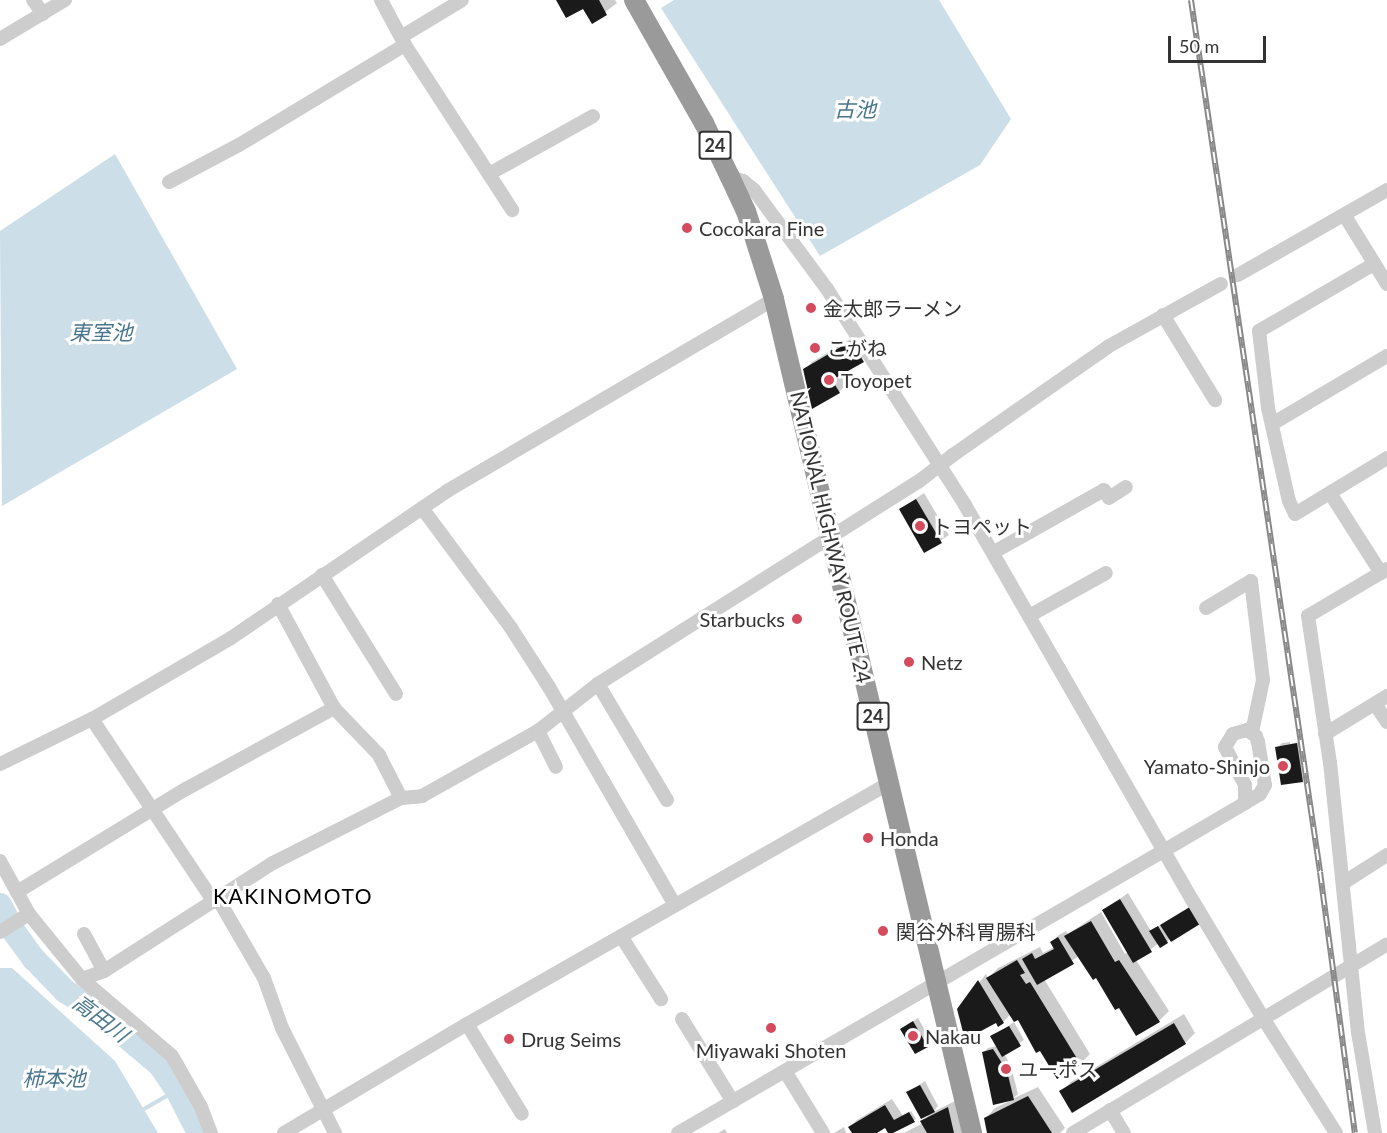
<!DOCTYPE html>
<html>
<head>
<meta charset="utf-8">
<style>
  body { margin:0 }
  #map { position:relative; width:1387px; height:1133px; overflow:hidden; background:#fff; font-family:Lato,"Noto Sans JP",sans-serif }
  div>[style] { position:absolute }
  .water>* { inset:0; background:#ccdee7 }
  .shadow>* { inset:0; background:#0003 }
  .stream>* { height:4px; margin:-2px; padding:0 2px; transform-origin:2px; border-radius:2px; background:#ccdee7 }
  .river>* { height:24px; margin:-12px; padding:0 12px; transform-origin:12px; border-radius:12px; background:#ccdee7 }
  .building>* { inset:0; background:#1a1a1a }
  .minor>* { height:14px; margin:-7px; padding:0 7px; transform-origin:7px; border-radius:7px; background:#cdcdcd }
  .highway>* { height:20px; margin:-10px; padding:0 10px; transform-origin:10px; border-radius:10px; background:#9a9a9a }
  .rail>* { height:6px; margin-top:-3px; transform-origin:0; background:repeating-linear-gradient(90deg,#fff 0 11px,#888 0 22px); box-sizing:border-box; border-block:2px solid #888 }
  .dots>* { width:16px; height:16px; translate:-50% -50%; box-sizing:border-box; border:3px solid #fff; border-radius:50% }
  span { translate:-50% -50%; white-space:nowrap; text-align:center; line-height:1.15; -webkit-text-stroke:6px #fff; paint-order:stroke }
  .shield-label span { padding:2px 4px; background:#fff; border:2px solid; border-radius:4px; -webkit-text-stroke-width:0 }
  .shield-label { font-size:18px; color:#333; font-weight:700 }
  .poi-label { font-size:20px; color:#333 }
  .left { translate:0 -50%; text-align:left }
  .right { translate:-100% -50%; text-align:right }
  .street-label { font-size:20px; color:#333 }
  .water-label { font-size:21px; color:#48768d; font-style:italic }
  .neighbourhood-label { font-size:21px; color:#000; letter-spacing:1.5px }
  .scale { position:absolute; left:1168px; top:36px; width:98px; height:27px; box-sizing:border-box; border:3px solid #333; border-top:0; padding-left:8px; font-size:18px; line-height:21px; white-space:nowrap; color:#333; -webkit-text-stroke:4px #fff; paint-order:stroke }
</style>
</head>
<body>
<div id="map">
  <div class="water">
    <div style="clip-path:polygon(674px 0,939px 0,1011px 119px,980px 165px,820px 256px,661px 8px)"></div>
    <div style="clip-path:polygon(115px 154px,237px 369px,2px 506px,0 231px)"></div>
    <div style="clip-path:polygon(0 968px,12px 968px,115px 1061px,158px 1133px,0 1133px)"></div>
  </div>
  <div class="shadow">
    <div style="clip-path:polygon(558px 0,615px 0,617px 3px,592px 22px,583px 7px)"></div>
    <div style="clip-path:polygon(859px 334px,870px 353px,840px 374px,846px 385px,839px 392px,805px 369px,812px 362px)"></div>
    <div style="clip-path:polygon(924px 493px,949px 535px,925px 551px,901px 509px)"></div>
    <div style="clip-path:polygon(1290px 742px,1290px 744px,1299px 742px,1303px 780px,1277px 748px,1282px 743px)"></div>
    <div style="clip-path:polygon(1128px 893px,1151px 931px,1195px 903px,1167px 942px,1159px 943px,1136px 960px,1169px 1011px,1159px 1021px,1120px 1006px,1079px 956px,1044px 979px,1090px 1054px,1080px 1064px,1041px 1049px,1018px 1018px,1011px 1014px,1003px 1022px,959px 1009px,986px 974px,988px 978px,998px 968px,1040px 947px,1043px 953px,1054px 947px,1052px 942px,1059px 935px,1066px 931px,1068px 934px,1101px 912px,1125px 954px,1128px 952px,1103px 911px)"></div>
    <div style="clip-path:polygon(1184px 1014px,1195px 1033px,1185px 1043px,1061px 1092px,1071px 1082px)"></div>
    <div style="clip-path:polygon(918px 1018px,931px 1041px,927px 1045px,902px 1029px)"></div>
    <div style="clip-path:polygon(1014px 1022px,1024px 1040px,1004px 1054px,1011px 1066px,1018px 1094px,1012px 1099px,1038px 1087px,1065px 1128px,1060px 1133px,988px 1133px,985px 1119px,995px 1108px,1012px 1100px,984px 1052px,988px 1048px,997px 1046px,992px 1037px)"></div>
    <div style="clip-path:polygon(925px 1081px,938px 1106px,933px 1112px,955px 1101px,962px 1133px,904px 1133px,923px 1123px,929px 1114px,908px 1092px)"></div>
    <div style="clip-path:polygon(892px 1099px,903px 1116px,911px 1111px,916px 1119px,890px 1133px,885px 1126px,874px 1133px,853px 1133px,850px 1127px,857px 1120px)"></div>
    <div style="clip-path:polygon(844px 1127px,846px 1133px,834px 1133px)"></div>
    <div style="clip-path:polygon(725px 1129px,727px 1133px,718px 1133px)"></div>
  </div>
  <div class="stream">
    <div style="left:144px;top:1109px;width:38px;rotate:-30deg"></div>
  </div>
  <div class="river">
    <div style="left:0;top:905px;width:27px;rotate:63deg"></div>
    <div style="left:12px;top:929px;width:37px;rotate:54deg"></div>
    <div style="left:34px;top:959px;width:45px;rotate:45.9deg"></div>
    <div style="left:65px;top:991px;width:38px;rotate:33deg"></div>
    <div style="left:97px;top:1012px;width:82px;rotate:40.1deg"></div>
    <div style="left:160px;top:1065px;width:30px;rotate:56deg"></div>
    <div style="left:177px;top:1090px;width:48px;rotate:62.9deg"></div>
  </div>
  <div class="building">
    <div style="clip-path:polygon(556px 0,599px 0,607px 15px,592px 24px,583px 9px,566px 18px)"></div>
    <div style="clip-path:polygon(851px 341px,864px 362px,832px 380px,840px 393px,812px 409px,803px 369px)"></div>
    <div style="clip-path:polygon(916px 499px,942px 543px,924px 553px,899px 509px)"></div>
    <div style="clip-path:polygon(1297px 743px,1303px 782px,1281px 785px,1275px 747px)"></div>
    <div style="clip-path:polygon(1120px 899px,1152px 952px,1133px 963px,1102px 910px)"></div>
    <div style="clip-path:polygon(1190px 907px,1200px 924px,1171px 942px,1160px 925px)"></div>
    <div style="clip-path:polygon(1091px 921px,1115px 962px,1119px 960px,1160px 1022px,1136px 1036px,1119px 1008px,1115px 1010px,1096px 978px,1093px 980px,1064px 936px)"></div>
    <div style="clip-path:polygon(1158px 926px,1168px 943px,1160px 948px,1149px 931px)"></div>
    <div style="clip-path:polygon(1058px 937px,1074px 964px,1037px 985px,1022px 959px,1032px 953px,1035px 959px,1054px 949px,1050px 942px)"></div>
    <div style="clip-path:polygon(1017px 960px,1025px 973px,1020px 975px,1026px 984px,1030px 982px,1081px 1065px,1057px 1079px,1040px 1051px,1036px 1053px,1018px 1020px,1014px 1022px,986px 978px)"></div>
    <div style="clip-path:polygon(978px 980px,1004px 1023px,998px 1027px,996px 1023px,981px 1031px,964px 1036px,957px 1009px)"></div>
    <div style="clip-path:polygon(913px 1021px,928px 1047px,915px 1054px,900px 1029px)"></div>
    <div style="clip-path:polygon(1174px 1023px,1186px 1044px,1072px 1113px,1059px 1091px)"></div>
    <div style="clip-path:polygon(1009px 1026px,1021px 1046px,1002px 1057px,990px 1036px)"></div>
    <div style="clip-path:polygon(993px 1049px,1007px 1071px,1014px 1100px,993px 1105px,982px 1052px)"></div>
    <div style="clip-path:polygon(920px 1085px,935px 1112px,921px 1119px,906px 1092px)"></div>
    <div style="clip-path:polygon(1028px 1096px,1052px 1133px,987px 1133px,984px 1118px)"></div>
    <div style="clip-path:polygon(885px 1105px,894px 1120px,909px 1112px,915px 1122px,893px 1133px,888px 1133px,885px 1128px,877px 1133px,852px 1133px,848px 1127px)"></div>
    <div style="clip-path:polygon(948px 1107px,954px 1133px,927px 1133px,920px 1121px)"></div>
  </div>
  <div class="minor">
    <div style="left:33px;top:0;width:17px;rotate:54deg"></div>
    <div style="left:381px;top:0;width:51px;rotate:61.9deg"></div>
    <div style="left:405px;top:45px;width:197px;rotate:57deg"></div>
    <div style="left:401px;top:37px;width:71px;rotate:-31.2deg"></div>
    <div style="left:0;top:39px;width:76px;rotate:-31deg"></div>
    <div style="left:489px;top:174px;width:119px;rotate:-29.1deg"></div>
    <div style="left:730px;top:177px;width:14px;rotate:17deg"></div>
    <div style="left:743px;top:181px;width:14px;rotate:39deg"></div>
    <div style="left:754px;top:190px;width:123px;rotate:53.6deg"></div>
    <div style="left:827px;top:289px;width:256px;rotate:57.4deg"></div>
    <div style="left:965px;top:505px;width:457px;rotate:60.1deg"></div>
    <div style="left:1193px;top:901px;width:136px;rotate:59.1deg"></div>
    <div style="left:1263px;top:1018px;width:136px;rotate:57.6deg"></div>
    <div style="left:169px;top:182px;width:79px;rotate:-27.9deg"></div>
    <div style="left:239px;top:145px;width:194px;rotate:-31.1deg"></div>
    <div style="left:1345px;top:216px;width:80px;rotate:58.3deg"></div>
    <div style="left:1374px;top:264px;width:133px;rotate:149.8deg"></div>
    <div style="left:1259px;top:331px;width:78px;rotate:83.3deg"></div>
    <div style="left:1268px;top:408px;width:95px;rotate:77.3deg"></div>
    <div style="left:1289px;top:501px;width:14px;rotate:65deg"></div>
    <div style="left:1295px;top:514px;width:108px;rotate:-31.3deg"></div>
    <div style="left:1238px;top:275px;width:172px;rotate:-29.7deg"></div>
    <div style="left:1163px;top:315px;width:100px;rotate:58.5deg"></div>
    <div style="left:1272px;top:424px;width:134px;rotate:-30.6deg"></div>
    <div style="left:1330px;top:493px;width:95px;rotate:57.5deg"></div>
    <div style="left:422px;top:508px;width:149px;rotate:53.4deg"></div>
    <div style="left:511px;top:628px;width:70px;rotate:57.2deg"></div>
    <div style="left:549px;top:687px;width:252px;rotate:60deg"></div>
    <div style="left:994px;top:552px;width:126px;rotate:-29.4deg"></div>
    <div style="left:1104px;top:490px;width:9px;rotate:58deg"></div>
    <div style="left:1109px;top:498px;width:20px;rotate:-33deg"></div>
    <div style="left:322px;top:575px;width:140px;rotate:58.1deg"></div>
    <div style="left:278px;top:604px;width:118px;rotate:61.7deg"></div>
    <div style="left:334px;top:708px;width:65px;rotate:46.2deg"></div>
    <div style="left:379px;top:755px;width:48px;rotate:62.9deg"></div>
    <div style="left:1206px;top:608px;width:52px;rotate:-31deg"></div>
    <div style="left:1251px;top:581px;width:100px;rotate:83.1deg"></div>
    <div style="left:1263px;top:680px;width:53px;rotate:101.9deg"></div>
    <div style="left:1029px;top:616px;width:88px;rotate:-29.2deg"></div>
    <div style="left:598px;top:684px;width:135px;rotate:59.3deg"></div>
    <div style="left:1375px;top:704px;width:22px;rotate:56deg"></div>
    <div style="left:92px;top:719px;width:220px;rotate:56.3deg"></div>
    <div style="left:538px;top:731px;width:40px;rotate:63.4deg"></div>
    <div style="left:1325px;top:734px;width:73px;rotate:-31.5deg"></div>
    <div style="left:0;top:764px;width:102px;rotate:-26.1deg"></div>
    <div style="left:92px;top:719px;width:161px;rotate:-30.2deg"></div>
    <div style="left:231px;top:638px;width:261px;rotate:-34.2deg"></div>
    <div style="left:447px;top:491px;width:379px;rotate:-30.4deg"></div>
    <div style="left:0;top:861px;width:60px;rotate:61.3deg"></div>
    <div style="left:29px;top:914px;width:84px;rotate:50.8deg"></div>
    <div style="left:82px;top:979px;width:118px;rotate:40.5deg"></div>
    <div style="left:172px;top:1056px;width:59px;rotate:60.4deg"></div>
    <div style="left:201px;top:1107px;width:28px;rotate:69deg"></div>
    <div style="left:1343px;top:883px;width:52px;rotate:-32.5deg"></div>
    <div style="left:17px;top:892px;width:198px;rotate:-31.4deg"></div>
    <div style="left:186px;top:789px;width:169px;rotate:-28.7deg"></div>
    <div style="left:218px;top:899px;width:91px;rotate:59.8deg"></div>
    <div style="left:264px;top:978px;width:53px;rotate:70.2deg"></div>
    <div style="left:282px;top:1028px;width:118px;rotate:63.2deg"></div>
    <div style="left:0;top:932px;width:34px;rotate:-32deg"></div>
    <div style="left:84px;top:934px;width:42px;rotate:61.6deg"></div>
    <div style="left:621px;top:936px;width:75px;rotate:57.6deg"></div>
    <div style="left:82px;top:979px;width:23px;rotate:-20deg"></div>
    <div style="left:104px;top:971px;width:201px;rotate:-32.6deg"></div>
    <div style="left:273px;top:863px;width:144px;rotate:-26.9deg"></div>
    <div style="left:401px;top:798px;width:21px;rotate:-5deg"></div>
    <div style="left:422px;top:796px;width:133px;rotate:-29.3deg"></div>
    <div style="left:538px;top:731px;width:76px;rotate:-38.1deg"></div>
    <div style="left:598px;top:684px;width:378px;rotate:-32.3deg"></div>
    <div style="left:918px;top:482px;width:44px;rotate:-37.6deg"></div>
    <div style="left:953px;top:455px;width:190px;rotate:-34.9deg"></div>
    <div style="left:1109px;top:346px;width:128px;rotate:-29deg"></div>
    <div style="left:682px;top:1019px;width:97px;rotate:58.4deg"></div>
    <div style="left:467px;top:1024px;width:105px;rotate:58.6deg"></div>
    <div style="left:785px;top:1071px;width:73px;rotate:58.5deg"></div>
    <div style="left:1110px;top:1110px;width:27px;rotate:59deg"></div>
    <div style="left:284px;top:1133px;width:213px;rotate:-30.8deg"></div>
    <div style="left:467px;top:1024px;width:485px;rotate:-29.7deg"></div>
    <div style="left:678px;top:1133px;width:563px;rotate:-30.16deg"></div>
    <div style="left:1165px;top:850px;width:93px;rotate:-30.4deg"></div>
    <div style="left:1245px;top:803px;width:17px;rotate:-31deg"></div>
    <div style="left:1260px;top:794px;width:10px;rotate:-61deg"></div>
    <div style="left:1265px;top:785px;width:44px;rotate:-99.2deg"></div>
    <div style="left:1258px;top:742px;width:6px;rotate:-108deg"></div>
    <div style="left:1256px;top:736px;width:11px;rotate:-146deg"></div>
    <div style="left:1247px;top:730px;width:15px;rotate:164deg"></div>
    <div style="left:1233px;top:734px;width:15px;rotate:122deg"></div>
    <div style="left:1225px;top:747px;width:43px;rotate:62.2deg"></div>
    <div style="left:1245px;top:785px;width:18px;rotate:90deg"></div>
    <div style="left:1073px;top:1133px;width:366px;rotate:-31deg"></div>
    <div style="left:1375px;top:1133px;width:101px;rotate:-99.6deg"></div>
    <div style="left:1358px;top:1033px;width:271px;rotate:-95.9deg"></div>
    <div style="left:1330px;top:763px;width:149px;rotate:-98.5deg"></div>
    <div style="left:1308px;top:616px;width:92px;rotate:-30.7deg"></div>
  </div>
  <div class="highway">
    <div style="left:634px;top:0;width:142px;rotate:60.4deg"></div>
    <div style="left:704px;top:123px;width:60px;rotate:64.3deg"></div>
    <div style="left:730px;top:177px;width:38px;rotate:65deg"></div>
    <div style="left:746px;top:211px;width:92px;rotate:72.3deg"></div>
    <div style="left:774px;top:299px;width:857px;rotate:76.64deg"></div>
  </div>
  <div class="rail">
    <div style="left:1191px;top:0;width:881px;rotate:81.58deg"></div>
    <div style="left:1320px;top:872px;width:263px;rotate:82.4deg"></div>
  </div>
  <div class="dots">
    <div style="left:687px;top:228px;background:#d44b5d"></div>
    <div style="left:811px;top:308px;background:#d44b5d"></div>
    <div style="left:815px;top:348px;background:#d44b5d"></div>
    <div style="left:829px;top:380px;background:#d44b5d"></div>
    <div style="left:920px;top:526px;background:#d44b5d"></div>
    <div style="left:797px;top:619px;background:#d44b5d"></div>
    <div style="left:909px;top:662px;background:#d44b5d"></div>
    <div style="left:1283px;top:766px;background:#d44b5d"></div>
    <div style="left:868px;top:838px;background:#d44b5d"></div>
    <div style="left:883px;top:931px;background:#d44b5d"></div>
    <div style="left:771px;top:1028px;background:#d44b5d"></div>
    <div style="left:913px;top:1036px;background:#d44b5d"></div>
    <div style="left:509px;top:1039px;background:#d44b5d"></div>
    <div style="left:1006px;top:1069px;background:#d44b5d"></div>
  </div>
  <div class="shield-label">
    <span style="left:715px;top:145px">24</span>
    <span style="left:873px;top:716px">24</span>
  </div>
  <div class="poi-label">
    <span class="left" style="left:699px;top:228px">Cocokara Fine</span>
    <span class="left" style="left:823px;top:308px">金太郎ラーメン</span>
    <span class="left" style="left:827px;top:348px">こがね</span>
    <span class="left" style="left:841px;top:380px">Toyopet</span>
    <span class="left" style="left:932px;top:526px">トヨペット</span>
    <span class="right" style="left:785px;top:619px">Starbucks</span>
    <span class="left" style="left:921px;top:662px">Netz</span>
    <span class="right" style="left:1270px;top:766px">Yamato-Shinjo</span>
    <span class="left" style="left:880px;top:838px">Honda</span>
    <span class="left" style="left:896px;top:931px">関谷外科胃腸科</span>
    <span class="left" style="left:925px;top:1036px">Nakau</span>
    <span class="left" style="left:521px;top:1039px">Drug Seims</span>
    <span style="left:771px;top:1050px">Miyawaki Shoten</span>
    <span class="left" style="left:1018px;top:1069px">ユーポス</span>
  </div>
  <div class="street-label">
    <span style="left:831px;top:537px;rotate:77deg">NATIONAL HIGHWAY ROUTE 24</span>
  </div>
  <div class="water-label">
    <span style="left:855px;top:109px">古池</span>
    <span style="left:101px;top:332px">東室池</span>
    <span style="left:101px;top:1018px;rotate:37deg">高田川</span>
    <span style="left:54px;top:1078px">柿本池</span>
  </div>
  <div class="neighbourhood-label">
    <span style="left:293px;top:896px">KAKINOMOTO</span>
  </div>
  <div class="scale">50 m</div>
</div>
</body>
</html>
